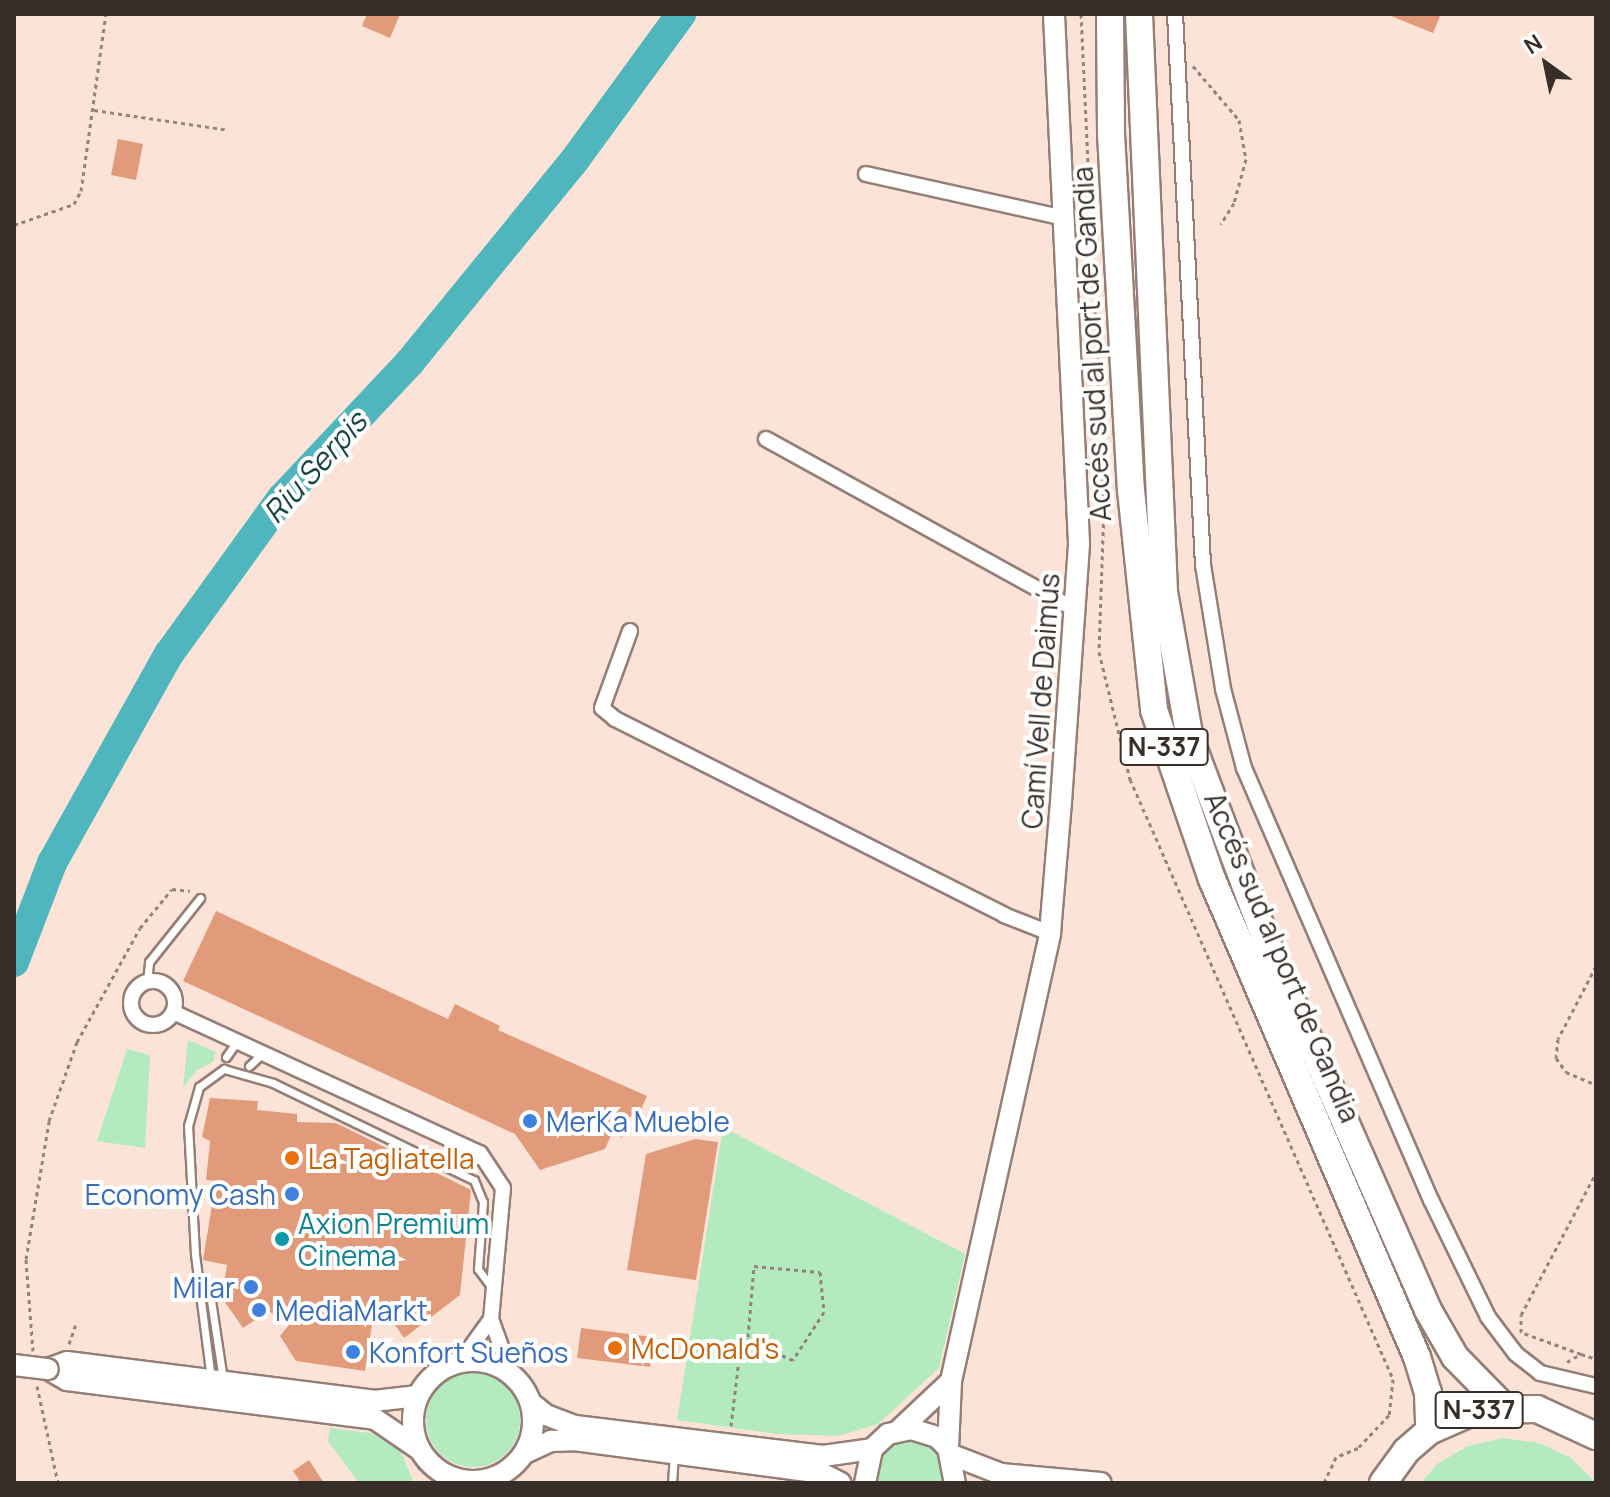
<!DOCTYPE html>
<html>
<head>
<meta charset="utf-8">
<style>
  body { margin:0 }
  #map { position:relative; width:1610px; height:1497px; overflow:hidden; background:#fbe3d8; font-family:Manrope,sans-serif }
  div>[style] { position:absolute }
  .green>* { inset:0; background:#b3ebbf }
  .round { border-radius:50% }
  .river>* { height:30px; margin:-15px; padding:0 15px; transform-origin:15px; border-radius:15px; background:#4fb6bd }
  .building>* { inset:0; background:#e19b7b }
  .path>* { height:3px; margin-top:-1.5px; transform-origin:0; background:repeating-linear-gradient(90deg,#94837c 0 4px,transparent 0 8px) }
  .roads { filter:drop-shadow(2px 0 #947e75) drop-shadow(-2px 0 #947e75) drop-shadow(0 2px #947e75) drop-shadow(0 -2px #947e75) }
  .lane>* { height:7px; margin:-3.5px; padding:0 3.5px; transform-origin:3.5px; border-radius:3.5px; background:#fff }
  .street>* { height:14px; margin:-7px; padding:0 7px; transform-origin:7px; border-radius:7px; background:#fff }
  .street>.ring { margin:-7px; padding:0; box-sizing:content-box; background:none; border:14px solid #fff; border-radius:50% }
  .secondary>* { height:20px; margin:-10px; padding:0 10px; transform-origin:10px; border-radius:10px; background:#fff }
  .secondary>.ring { margin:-10px; padding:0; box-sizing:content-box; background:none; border:20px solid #fff; border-radius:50% }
  .highway>* { height:26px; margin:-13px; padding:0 13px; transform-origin:13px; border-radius:13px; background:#fff }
  .bridges { filter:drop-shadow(2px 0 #947e75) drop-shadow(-2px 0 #947e75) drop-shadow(0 2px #947e75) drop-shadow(0 -2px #947e75) }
  .secondary-bridge>* { height:20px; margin:-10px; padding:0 10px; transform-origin:10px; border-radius:10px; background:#fff }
  .dots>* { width:22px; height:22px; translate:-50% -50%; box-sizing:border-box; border:4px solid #fff; border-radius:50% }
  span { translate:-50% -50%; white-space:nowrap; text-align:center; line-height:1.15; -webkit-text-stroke:8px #fff; paint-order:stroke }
  .shield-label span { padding:2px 6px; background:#fff; border:2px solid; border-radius:6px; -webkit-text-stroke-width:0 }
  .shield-label { font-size:26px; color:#372d29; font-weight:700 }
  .street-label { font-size:28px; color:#372d29 }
  .shop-label { font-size:28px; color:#366cbe }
  .left { translate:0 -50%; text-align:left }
  .right { translate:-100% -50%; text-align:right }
  .food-label { font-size:28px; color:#c56008 }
  .culture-label { font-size:28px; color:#0d838f }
  .water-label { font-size:30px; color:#154447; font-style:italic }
  .frame { position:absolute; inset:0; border:16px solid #372d29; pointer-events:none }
  .north { position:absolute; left:1506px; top:24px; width:80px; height:80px; -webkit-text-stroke:6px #fff; paint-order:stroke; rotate:327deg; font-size:22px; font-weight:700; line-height:32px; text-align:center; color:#372d29 }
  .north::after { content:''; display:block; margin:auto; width:28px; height:36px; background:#372d29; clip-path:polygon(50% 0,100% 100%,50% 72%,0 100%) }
</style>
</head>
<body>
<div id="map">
  <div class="green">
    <div style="clip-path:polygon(188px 1040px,216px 1052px,213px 1062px,197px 1070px,183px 1088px)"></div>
    <div style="clip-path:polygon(127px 1049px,150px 1055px,145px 1148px,97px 1141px)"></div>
    <div style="clip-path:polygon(723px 1127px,965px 1254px,939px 1368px,878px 1424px,838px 1436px,776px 1434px,677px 1420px)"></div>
    <div class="round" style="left:426px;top:1373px;width:94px;height:94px"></div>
    <div style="clip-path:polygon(330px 1428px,370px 1433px,390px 1442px,401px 1452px,414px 1483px,359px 1483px,328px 1441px)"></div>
    <div style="clip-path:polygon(915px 1438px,937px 1448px,944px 1458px,946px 1483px,877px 1483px,883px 1453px,902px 1439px)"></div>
    <div style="clip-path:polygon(1503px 1438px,1539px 1443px,1571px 1458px,1596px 1483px,1421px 1483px,1437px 1464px,1468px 1446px)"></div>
  </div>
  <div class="river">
    <div style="left:14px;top:962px;width:106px;rotate:-69deg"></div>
    <div style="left:52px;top:863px;width:240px;rotate:-60.8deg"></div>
    <div style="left:169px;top:654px;width:193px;rotate:-54.1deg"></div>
    <div style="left:282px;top:498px;width:187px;rotate:-46.7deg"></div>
    <div style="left:410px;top:362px;width:259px;rotate:-50.8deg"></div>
    <div style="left:574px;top:161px;width:182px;rotate:-53.9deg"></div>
  </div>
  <div class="building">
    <div style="clip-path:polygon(367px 14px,400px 14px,390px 38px,362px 26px)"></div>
    <div style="clip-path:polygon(1386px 14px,1441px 14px,1433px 33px)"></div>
    <div style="clip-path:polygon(118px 139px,143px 144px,136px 180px,111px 175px)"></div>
    <div style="clip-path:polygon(216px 911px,448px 1019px,455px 1004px,500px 1026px,498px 1030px,647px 1096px,637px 1119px,631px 1116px,622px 1137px,612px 1133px,605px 1149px,540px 1170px,515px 1134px,183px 981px)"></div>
    <div style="clip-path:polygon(210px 1098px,258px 1101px,257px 1110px,297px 1114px,297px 1122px,336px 1123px,471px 1190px,460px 1295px,404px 1338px,376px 1297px,365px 1371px,296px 1361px,280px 1336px,288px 1326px,269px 1311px,243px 1328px,222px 1298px,227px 1265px,203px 1260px,216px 1181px,206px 1180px,210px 1141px,202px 1137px)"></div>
    <div style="clip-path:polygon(695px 1139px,718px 1142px,696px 1280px,627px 1270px,646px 1154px)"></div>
    <div style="clip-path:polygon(581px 1328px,653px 1337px,650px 1367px,577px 1358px)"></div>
    <div style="clip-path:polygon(309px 1460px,324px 1483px,301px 1483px,293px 1471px)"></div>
  </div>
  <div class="path">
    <div style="left:1081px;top:14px;width:495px;rotate:87.3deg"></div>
    <div style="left:1104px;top:508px;width:144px;rotate:92deg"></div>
    <div style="left:1099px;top:652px;width:131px;rotate:76.3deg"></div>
    <div style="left:1130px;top:779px;width:655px;rotate:66.33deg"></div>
    <div style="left:1393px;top:1379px;width:36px;rotate:96deg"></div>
    <div style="left:1389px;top:1415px;width:45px;rotate:133.2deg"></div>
    <div style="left:1358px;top:1448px;width:24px;rotate:158deg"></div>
    <div style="left:1336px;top:1457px;width:29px;rotate:115deg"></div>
    <div style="left:1193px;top:66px;width:71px;rotate:49.6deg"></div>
    <div style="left:1239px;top:120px;width:40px;rotate:80deg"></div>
    <div style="left:1246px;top:159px;width:46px;rotate:105.3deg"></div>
    <div style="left:1234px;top:203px;width:25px;rotate:122deg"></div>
    <div style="left:94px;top:110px;width:136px;rotate:8.4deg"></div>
    <div style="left:14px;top:225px;width:64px;rotate:-19.3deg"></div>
    <div style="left:74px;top:204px;width:15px;rotate:-62deg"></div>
    <div style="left:81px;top:191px;width:179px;rotate:-82deg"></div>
    <div style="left:1596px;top:966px;width:82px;rotate:117.5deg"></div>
    <div style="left:1558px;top:1039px;width:19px;rotate:96deg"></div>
    <div style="left:1556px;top:1058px;width:17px;rotate:54deg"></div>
    <div style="left:1566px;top:1072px;width:33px;rotate:23deg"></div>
    <div style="left:69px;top:1344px;width:24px;rotate:-71deg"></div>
    <div style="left:33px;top:1351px;width:92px;rotate:-94.4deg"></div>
    <div style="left:26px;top:1259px;width:140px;rotate:-80.5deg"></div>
    <div style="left:49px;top:1121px;width:84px;rotate:-70.5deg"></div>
    <div style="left:77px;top:1042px;width:130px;rotate:-61.1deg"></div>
    <div style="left:140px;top:928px;width:50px;rotate:-50.6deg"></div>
    <div style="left:172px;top:889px;width:18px;rotate:6deg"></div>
    <div style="left:1581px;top:1354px;width:64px;rotate:-159.9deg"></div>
    <div style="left:1521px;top:1332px;width:17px;rotate:-90deg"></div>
    <div style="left:1521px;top:1315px;width:161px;rotate:-62.2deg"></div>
    <div style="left:1567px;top:1362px;width:16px;rotate:-30deg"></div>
    <div style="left:1581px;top:1354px;width:16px;rotate:18deg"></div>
    <div style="left:418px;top:1378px;width:36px;rotate:-37deg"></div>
    <div style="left:37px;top:1386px;width:99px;rotate:77.8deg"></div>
    <div style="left:731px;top:1426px;width:76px;rotate:-83.2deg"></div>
    <div style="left:740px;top:1351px;width:16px;rotate:-60deg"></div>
    <div style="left:748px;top:1337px;width:71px;rotate:-85.2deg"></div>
    <div style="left:754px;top:1266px;width:66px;rotate:5.2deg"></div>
    <div style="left:820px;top:1272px;width:40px;rotate:84.3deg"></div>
    <div style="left:824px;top:1312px;width:57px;rotate:122.9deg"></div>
    <div style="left:793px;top:1360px;width:50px;rotate:-156.5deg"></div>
    <div style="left:418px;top:1467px;width:26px;rotate:39deg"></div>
    <div style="left:502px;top:1483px;width:20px;rotate:-37deg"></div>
  </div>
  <div class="roads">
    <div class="lane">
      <div style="left:147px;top:982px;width:20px;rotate:-84deg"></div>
      <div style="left:149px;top:962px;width:82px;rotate:-51.4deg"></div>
      <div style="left:226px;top:1057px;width:19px;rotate:-55deg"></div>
      <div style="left:249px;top:1066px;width:18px;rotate:-43deg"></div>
      <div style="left:209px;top:1287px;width:94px;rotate:81.4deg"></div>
      <div style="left:211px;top:1379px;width:126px;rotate:-97.3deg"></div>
      <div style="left:195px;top:1254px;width:128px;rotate:-93.1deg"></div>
      <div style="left:188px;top:1126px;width:41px;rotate:-74.2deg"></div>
      <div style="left:199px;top:1087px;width:31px;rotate:-36deg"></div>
      <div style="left:224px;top:1069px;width:51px;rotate:15.9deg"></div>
      <div style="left:273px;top:1083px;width:223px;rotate:25.8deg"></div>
      <div style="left:474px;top:1180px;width:24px;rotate:68deg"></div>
      <div style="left:483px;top:1202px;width:67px;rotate:94.3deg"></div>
      <div style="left:478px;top:1269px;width:21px;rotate:53deg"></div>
      <div style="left:473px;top:1483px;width:1px;rotate:-45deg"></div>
      <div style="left:672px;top:1483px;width:26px;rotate:-86deg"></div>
    </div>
    <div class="street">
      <div style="left:1175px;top:14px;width:552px;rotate:87.09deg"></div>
      <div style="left:1203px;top:565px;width:126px;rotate:80.8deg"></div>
      <div style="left:1223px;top:689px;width:82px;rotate:75.1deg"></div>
      <div style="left:1244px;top:768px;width:471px;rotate:66.6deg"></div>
      <div style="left:1431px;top:1200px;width:130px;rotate:64deg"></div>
      <div style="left:1488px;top:1317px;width:46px;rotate:52.9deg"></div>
      <div style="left:1516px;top:1354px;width:31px;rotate:38deg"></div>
      <div style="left:1540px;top:1373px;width:57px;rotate:13.1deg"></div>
      <div style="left:866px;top:174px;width:204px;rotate:12.5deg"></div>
      <div style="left:766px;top:439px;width:354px;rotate:28.9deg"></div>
      <div style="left:630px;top:631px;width:82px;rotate:110deg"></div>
      <div style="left:602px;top:708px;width:17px;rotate:40deg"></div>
      <div style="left:615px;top:719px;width:436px;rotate:26.7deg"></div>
      <div style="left:1004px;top:915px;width:49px;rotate:21.4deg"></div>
      <div class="ring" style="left:131px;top:981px;width:30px;height:30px"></div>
      <div style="left:173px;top:1012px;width:338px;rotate:24.7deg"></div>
      <div style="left:480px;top:1153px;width:42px;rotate:56.7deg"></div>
      <div style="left:503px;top:1188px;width:132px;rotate:95.2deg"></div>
      <div style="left:491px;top:1319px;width:59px;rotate:70deg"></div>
      <div style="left:460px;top:1362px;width:53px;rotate:-54.2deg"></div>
    </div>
    <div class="secondary">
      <div class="ring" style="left:413px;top:1361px;width:100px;height:100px"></div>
      <div style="left:48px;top:1369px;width:22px;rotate:30deg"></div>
      <div style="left:67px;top:1380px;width:310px;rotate:7.2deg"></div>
      <div style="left:375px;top:1419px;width:53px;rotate:34.3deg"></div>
      <div style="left:48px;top:1369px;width:20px;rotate:-20deg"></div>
      <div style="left:67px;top:1362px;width:309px;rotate:7.2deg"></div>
      <div style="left:374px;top:1401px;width:44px;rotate:-6.5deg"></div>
      <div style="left:531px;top:1403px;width:19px;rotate:39deg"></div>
      <div style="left:546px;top:1415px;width:31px;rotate:21deg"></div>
      <div style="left:575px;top:1426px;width:250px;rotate:6.9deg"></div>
      <div style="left:823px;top:1456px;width:49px;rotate:-8.1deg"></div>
      <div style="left:898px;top:1431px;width:73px;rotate:-43.3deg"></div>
      <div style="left:948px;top:1448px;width:67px;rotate:-87.4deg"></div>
      <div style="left:951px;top:1381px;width:459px;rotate:-77.5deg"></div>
      <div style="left:1050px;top:933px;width:131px;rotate:-85.2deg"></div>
      <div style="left:1061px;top:802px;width:260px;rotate:-86deg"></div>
      <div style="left:1079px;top:543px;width:530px;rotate:-92.71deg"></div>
      <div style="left:525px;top:1453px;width:29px;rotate:-25deg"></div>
      <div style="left:551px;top:1441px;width:23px;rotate:-2deg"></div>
      <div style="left:574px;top:1440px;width:249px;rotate:7.6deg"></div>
      <div style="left:821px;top:1473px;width:22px;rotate:27deg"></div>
      <div style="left:952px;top:1455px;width:53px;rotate:21.2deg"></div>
      <div style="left:1001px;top:1474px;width:100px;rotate:5.1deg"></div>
      <div style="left:865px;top:1483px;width:35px;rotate:-78deg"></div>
      <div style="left:872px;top:1449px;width:22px;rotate:-43deg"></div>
      <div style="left:888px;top:1434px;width:24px;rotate:-12deg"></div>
      <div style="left:911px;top:1429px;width:27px;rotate:17deg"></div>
      <div style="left:937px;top:1437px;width:16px;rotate:45deg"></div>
      <div style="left:948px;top:1448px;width:36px;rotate:79deg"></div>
    </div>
    <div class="highway">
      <div style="left:1110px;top:14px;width:120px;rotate:89.5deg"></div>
      <div style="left:1111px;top:134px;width:357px;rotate:86.8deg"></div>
      <div style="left:1131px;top:490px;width:221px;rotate:84deg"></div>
      <div style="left:1154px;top:710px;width:179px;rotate:71.1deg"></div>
      <div style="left:1212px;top:879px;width:520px;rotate:66.79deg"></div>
      <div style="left:1417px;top:1357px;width:38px;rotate:73deg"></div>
      <div style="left:1428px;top:1393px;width:38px;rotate:88deg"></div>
      <div style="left:1139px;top:14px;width:579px;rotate:87.52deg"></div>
      <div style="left:1164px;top:592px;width:149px;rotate:80deg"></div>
      <div style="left:1190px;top:739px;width:232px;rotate:69.3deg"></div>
      <div style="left:1272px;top:956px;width:387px;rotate:66.2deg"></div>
      <div style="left:1428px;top:1310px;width:54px;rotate:60.1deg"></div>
      <div style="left:1455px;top:1357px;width:70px;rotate:45.6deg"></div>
      <div style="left:1383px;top:1483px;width:39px;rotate:-54deg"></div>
      <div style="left:1406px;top:1451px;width:30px;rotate:-41deg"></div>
      <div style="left:1429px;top:1431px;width:52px;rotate:-23.6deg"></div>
      <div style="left:1477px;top:1410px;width:60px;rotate:-1deg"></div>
      <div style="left:1537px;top:1409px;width:65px;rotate:24.6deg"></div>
    </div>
  </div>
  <div class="bridges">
    <div class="secondary-bridge">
      <div style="left:14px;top:1365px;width:34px;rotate:7deg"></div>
    </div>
  </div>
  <div class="dots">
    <div style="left:530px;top:1121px;background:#3f7fe0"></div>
    <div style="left:292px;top:1158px;background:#e8710a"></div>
    <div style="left:292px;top:1194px;background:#3f7fe0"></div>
    <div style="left:282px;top:1239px;background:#0f9aa8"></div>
    <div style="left:251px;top:1287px;background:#3f7fe0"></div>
    <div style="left:259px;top:1310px;background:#3f7fe0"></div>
    <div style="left:615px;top:1348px;background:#e8710a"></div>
    <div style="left:353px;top:1352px;background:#3f7fe0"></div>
  </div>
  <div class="shield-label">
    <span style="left:1164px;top:747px">N-337</span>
    <span style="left:1479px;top:1410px">N-337</span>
  </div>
  <div class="street-label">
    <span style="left:1091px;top:344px;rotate:-93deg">Accés sud al port de Gandia</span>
    <span style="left:1040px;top:701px;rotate:-86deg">Camí Vell de Daimús</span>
    <span style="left:1283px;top:957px;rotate:67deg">Accés sud al port de Gandia</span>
  </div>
  <div class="shop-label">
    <span class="left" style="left:546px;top:1121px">MerKa Mueble</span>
    <span class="right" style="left:276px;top:1194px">Economy Cash</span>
    <span class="right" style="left:235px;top:1287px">Milar</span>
    <span class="left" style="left:275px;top:1310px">MediaMarkt</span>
    <span class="left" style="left:369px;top:1352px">Konfort Sueños</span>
  </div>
  <div class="food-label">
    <span class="left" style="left:308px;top:1158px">La Tagliatella</span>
    <span class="left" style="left:631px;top:1348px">McDonald's</span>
  </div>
  <div class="culture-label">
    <span class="left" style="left:298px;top:1239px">Axion Premium<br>Cinema</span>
  </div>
  <div class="water-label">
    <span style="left:315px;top:467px;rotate:-48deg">Riu Serpis</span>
  </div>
  <div class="frame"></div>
  <div class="north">N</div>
</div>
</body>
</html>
